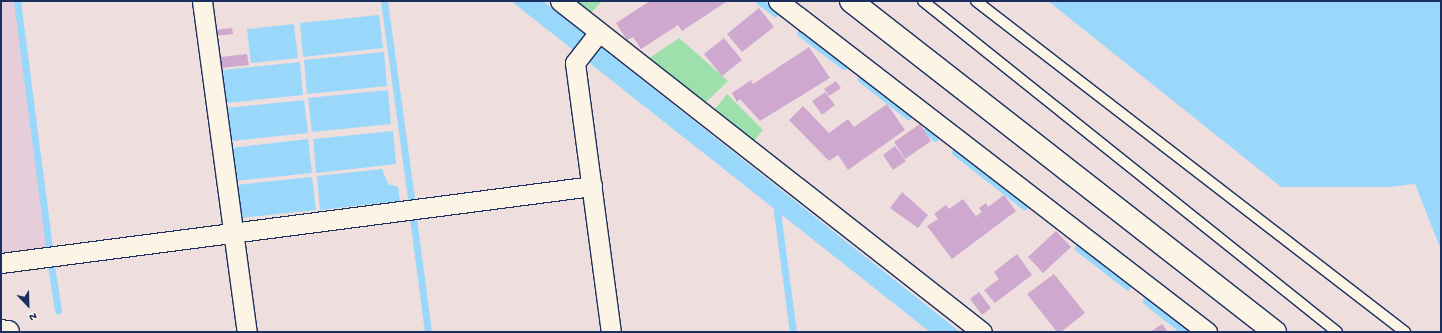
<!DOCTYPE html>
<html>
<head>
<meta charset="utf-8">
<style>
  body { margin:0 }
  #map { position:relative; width:1442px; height:333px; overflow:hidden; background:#eedede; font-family:"Gochi Hand",sans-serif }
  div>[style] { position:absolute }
  .built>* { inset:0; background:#e5ceda }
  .green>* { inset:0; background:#9de0ac }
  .water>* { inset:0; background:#9ad8fb }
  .stream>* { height:7px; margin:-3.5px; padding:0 3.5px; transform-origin:3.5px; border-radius:3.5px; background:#9ad8fb }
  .building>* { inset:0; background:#cfa8cf }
  .roads { filter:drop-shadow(1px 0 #1b2f5e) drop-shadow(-1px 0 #1b2f5e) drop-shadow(0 1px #1b2f5e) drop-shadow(0 -1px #1b2f5e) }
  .service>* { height:10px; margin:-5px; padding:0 5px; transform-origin:5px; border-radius:5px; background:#fcf5e5 }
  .minor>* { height:19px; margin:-9.5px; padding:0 9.5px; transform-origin:9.5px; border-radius:9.5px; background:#fcf5e5 }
  .tertiary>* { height:22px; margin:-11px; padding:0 11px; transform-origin:11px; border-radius:11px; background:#fcf5e5 }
  .secondary>* { height:22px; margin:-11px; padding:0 11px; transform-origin:11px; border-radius:11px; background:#fcf5e5 }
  span { translate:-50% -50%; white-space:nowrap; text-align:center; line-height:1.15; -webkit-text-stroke:3px #fcf5e5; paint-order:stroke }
  .frame { position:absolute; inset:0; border:2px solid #1b2f5e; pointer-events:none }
  .north { position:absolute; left:8px; top:285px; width:40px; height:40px; -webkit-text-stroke:3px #fcf5e5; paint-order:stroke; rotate:157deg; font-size:11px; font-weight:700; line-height:16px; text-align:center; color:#1b2f5e }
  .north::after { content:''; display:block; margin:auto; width:14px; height:18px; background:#1b2f5e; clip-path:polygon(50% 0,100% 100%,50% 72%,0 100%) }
</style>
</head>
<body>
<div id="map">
  <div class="built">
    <div style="clip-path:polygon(1px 1px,17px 1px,49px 249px,1px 255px)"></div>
  </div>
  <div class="green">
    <div style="clip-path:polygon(572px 1px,602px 1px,590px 14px)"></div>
    <div style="clip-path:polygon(679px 38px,728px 81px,704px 104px,648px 59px)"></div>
    <div style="clip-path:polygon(727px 94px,763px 130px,754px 141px,714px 110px)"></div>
  </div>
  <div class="water">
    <div style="clip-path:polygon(511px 1px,543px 1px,960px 332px,930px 332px)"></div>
    <div style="clip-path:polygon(1048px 1px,1441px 1px,1441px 250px,1415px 184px,1390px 187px,1281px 187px)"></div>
    <div style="clip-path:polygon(379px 15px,383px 48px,303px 57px,300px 23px)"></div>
    <div style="clip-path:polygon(294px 24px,298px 58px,251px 63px,247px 29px)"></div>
    <div style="clip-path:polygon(384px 52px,387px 86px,307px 94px,304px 60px)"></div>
    <div style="clip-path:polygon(300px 62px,303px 95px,226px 103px,223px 70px)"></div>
    <div style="clip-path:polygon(388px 90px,391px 124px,312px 132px,308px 98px)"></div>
    <div style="clip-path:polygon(304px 100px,308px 133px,231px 141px,227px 108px)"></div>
    <div style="clip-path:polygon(393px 131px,396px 164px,316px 173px,313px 139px)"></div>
    <div style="clip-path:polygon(308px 139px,312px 173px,235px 181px,231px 148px)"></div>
    <div style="clip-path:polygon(382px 169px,388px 184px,398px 187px,400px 201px,320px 210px,317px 176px)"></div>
    <div style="clip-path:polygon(312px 177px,316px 210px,239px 218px,236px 185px)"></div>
  </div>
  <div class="stream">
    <div style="left:17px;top:1px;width:250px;rotate:82.6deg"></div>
    <div style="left:384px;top:1px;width:200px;rotate:82.2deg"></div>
    <div style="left:759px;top:1px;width:20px;rotate:37deg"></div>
    <div style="left:800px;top:33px;width:55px;rotate:36.9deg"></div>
    <div style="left:861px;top:79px;width:60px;rotate:38.2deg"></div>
    <div style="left:927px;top:130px;width:11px;rotate:45deg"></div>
    <div style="left:955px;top:152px;width:88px;rotate:38deg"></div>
    <div style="left:777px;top:211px;width:122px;rotate:82.5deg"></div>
    <div style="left:413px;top:218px;width:115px;rotate:82.5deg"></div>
    <div style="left:1078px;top:248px;width:62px;rotate:37.8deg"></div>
    <div style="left:51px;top:266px;width:45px;rotate:81deg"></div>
    <div style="left:1146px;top:301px;width:50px;rotate:38.5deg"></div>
  </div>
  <div class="building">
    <div style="clip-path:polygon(650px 1px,726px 1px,726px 2px,682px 31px,678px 25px,641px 49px,633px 37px,627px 40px,616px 23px)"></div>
    <div style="clip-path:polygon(759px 8px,774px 27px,742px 52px,727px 34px)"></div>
    <div style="clip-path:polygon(232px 28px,233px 34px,215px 36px,214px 30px)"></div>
    <div style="clip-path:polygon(724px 38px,742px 60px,722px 76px,704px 54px)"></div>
    <div style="clip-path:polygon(809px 47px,830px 78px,760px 121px,740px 99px,737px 102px,732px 93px,751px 80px,753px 84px)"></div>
    <div style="clip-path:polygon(247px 54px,249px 65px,221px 68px,220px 57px)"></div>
    <div style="clip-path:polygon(836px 81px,841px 88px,829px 96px,824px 89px)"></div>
    <div style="clip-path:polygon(825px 92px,835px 105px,822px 115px,812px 101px)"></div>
    <div style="clip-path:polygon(887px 104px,905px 130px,848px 170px,838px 155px,829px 161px,789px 120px,803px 106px,829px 133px,848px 119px,854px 127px)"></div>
    <div style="clip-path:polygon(920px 124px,931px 141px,905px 159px,894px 142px)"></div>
    <div style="clip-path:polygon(895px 146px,906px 161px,893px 170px,883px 155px)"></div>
    <div style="clip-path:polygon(902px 192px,928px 215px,918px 228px,890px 208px)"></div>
    <div style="clip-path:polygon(1004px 195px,1016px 211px,988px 232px,976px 216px,982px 212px,979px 208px,986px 203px,988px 207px)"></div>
    <div style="clip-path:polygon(963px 199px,988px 232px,952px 259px,927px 226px,938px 219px,934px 214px,946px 205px,949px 209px)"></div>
    <div style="clip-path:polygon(1056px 231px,1071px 247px,1043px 273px,1028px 257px)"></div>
    <div style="clip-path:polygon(1017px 254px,1032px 275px,995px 303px,984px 290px,999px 279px,994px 272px)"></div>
    <div style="clip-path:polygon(1054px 274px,1085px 313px,1061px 332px,1057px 332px,1027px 294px)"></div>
    <div style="clip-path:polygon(979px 292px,991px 308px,982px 315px,970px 299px)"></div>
    <div style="clip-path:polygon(1162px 324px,1168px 332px,1150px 332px)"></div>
  </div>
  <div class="roads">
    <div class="service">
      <div style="left:923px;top:1px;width:530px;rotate:38.64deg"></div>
      <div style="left:976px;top:1px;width:542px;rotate:37.65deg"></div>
    </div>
    <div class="minor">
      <div style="left:202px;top:1px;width:334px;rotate:82.3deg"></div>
      <div style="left:560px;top:1px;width:536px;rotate:38.11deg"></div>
      <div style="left:778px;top:1px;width:542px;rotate:37.65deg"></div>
      <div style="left:599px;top:32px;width:39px;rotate:128deg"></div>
      <div style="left:575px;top:63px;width:271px;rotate:82.4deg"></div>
      <div style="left:1px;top:263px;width:596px;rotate:-7.42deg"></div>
    </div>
    <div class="tertiary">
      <div style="left:851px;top:1px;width:538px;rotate:37.98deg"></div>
    </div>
    <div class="secondary">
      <div style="left:1px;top:331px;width:7px;rotate:8deg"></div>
    </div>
  </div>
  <div class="frame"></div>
  <div class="north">N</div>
</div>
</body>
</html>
